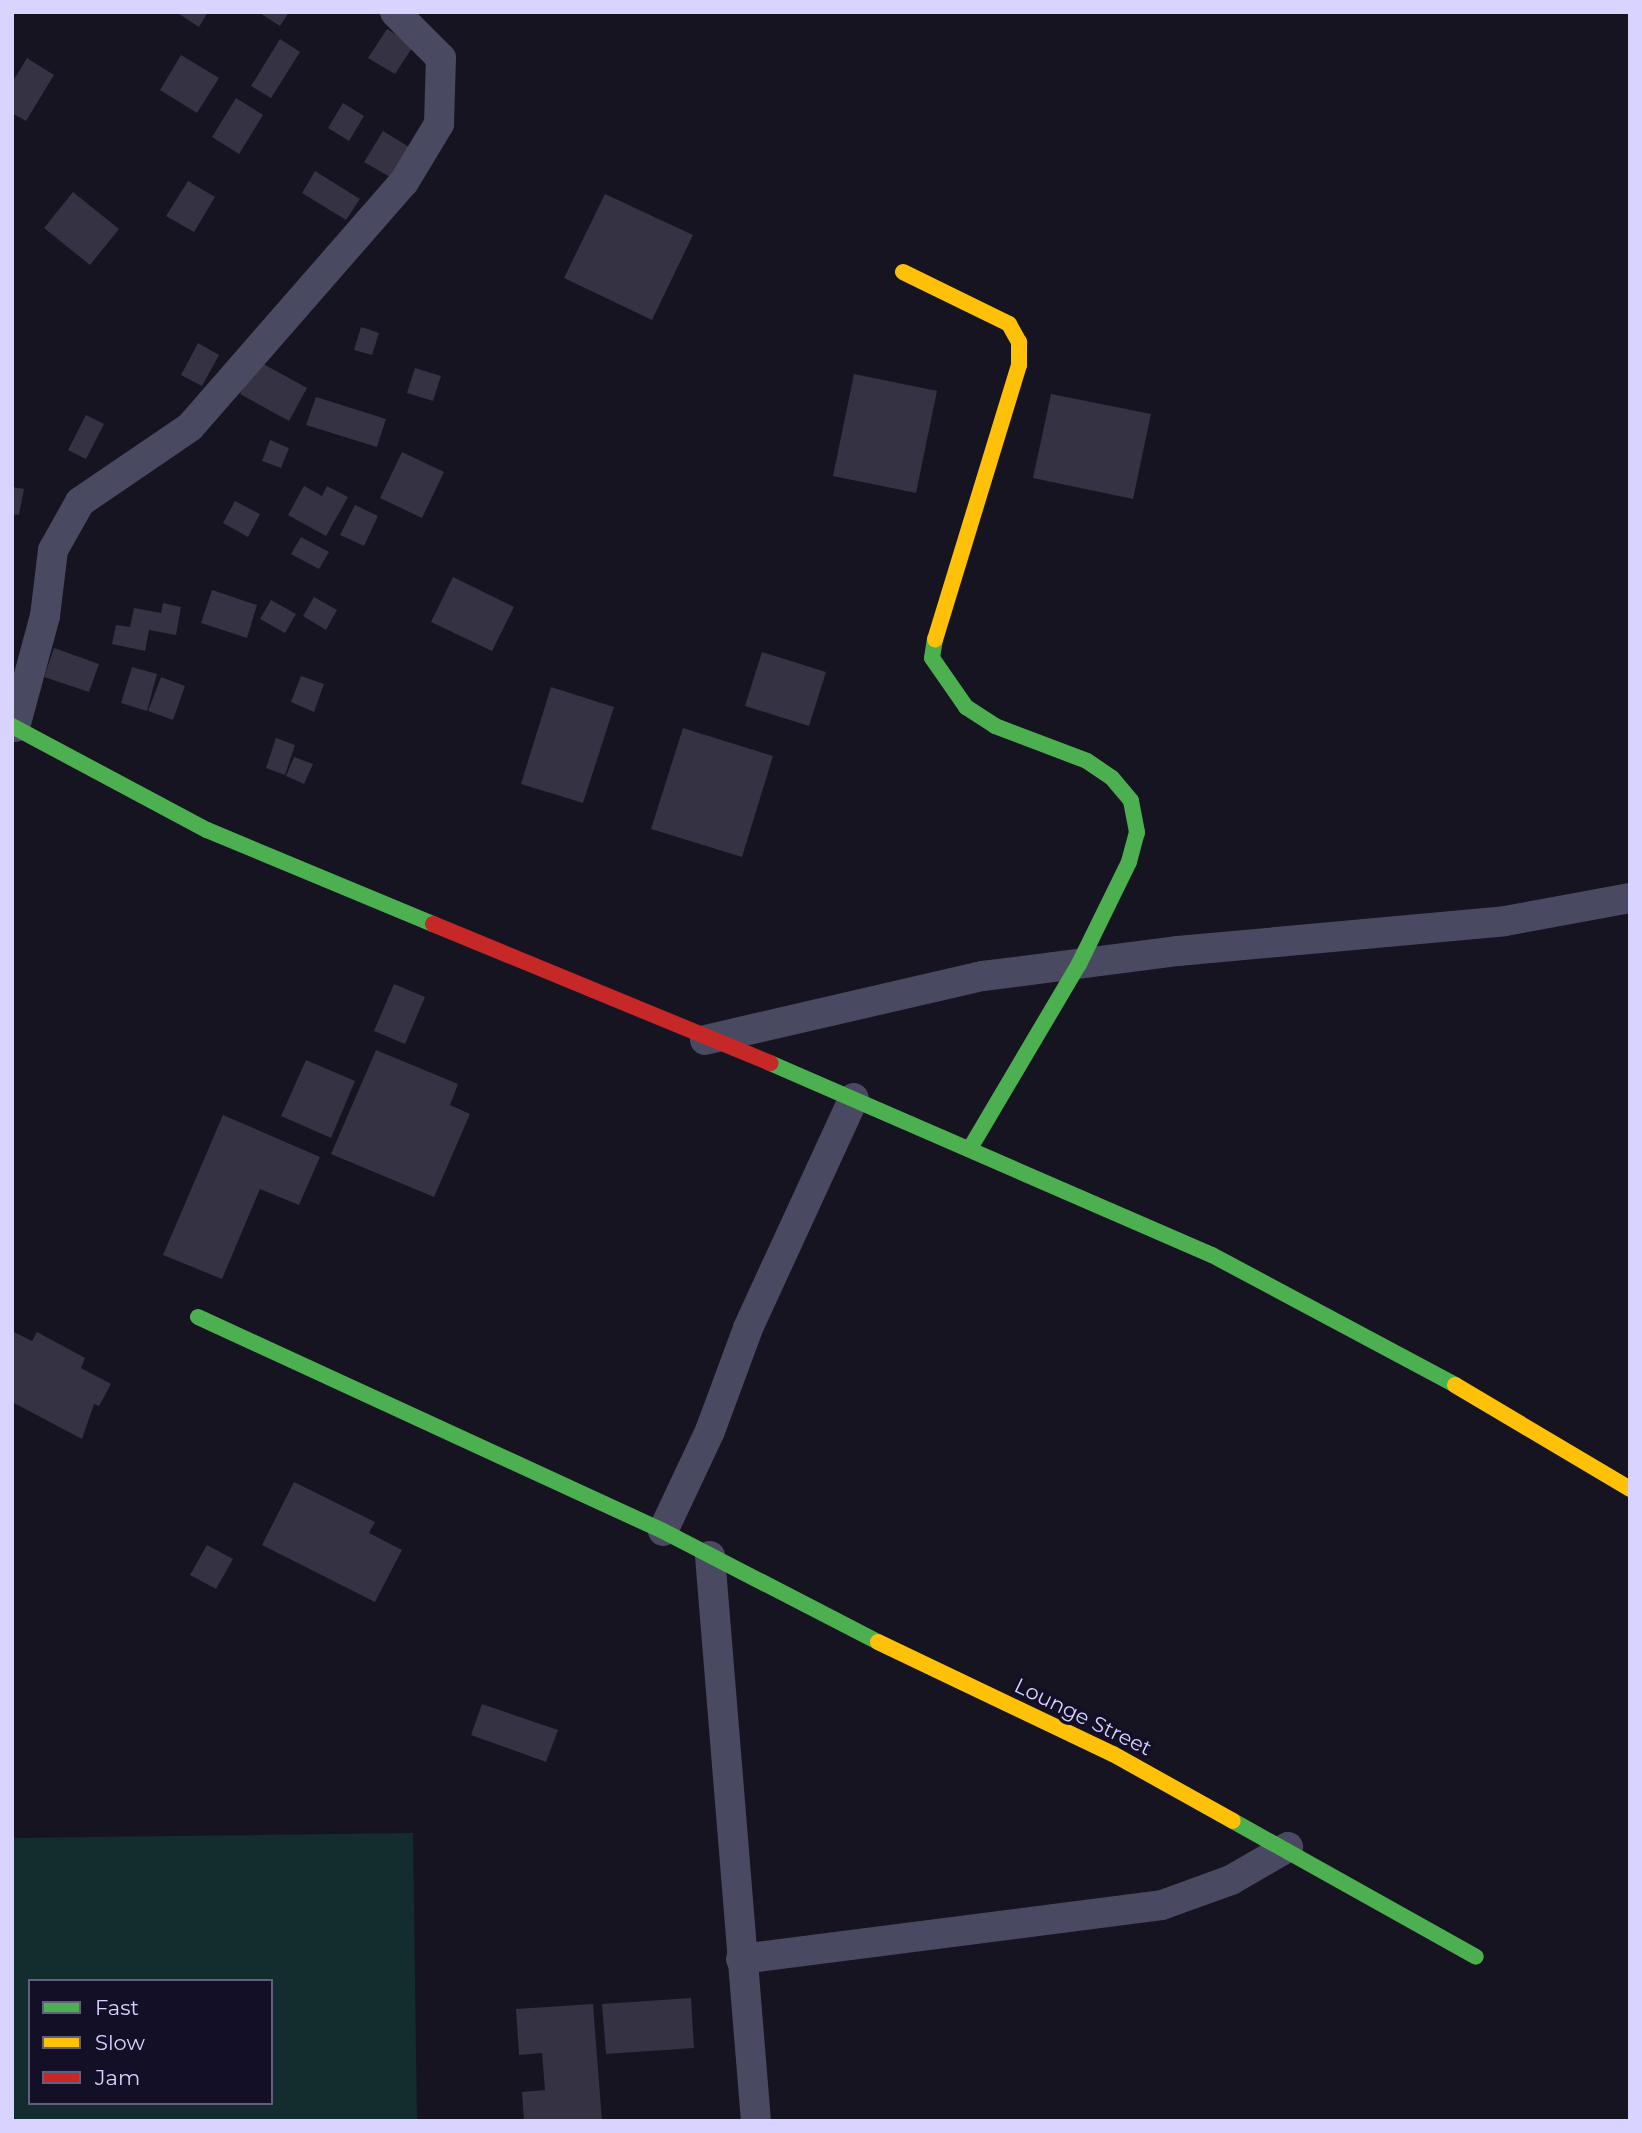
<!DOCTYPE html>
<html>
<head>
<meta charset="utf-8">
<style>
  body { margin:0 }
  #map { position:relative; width:1642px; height:2133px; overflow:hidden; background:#161421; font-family:Montserrat,sans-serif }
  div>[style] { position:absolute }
  .green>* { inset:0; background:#132c2d }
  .building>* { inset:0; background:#343243 }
  .street>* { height:30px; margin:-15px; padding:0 15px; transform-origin:15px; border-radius:15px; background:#4a4962 }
  .fast>* { height:16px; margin:-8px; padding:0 8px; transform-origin:8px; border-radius:8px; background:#4caf50 }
  .slow>* { height:16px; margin:-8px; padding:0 8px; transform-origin:8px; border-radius:8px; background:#ffc107 }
  .jam>* { height:16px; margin:-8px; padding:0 8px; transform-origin:8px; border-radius:8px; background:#c62828 }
  span { translate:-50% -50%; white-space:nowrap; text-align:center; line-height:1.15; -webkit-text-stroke:7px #130f26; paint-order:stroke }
  .street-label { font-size:21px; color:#d9d4ff }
  .frame { position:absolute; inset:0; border:14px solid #d9d4ff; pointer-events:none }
  .legend { position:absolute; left:28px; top:1979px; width:245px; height:126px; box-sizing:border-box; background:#130f26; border:2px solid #625e7d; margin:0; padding:9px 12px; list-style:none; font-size:21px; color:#d9d4ff }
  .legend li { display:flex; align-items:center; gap:14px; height:35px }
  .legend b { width:35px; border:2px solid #625e7d }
</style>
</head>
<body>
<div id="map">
  <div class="green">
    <div style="clip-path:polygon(evenodd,413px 1833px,417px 2121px,12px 2121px,12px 1838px,413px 1833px,30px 1981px,271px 1981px,271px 2103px,30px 2103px,30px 1981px)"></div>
  </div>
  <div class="building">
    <div style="clip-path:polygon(176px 12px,208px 12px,199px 27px)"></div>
    <div style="clip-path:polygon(258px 12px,289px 12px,280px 26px)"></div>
    <div style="clip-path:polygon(387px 29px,414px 45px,395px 74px,368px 58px)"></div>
    <div style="clip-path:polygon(280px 39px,300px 52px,271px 98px,251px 86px)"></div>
    <div style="clip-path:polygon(181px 55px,219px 78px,197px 113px,160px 90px)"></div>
    <div style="clip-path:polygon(27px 58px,54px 75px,26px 121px,12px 113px,12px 83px)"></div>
    <div style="clip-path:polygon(236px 98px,263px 115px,239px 154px,212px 137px)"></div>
    <div style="clip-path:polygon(343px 103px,364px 116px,349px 141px,328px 128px)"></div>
    <div style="clip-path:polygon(383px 131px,409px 147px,390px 177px,364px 162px)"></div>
    <div style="clip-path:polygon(315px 171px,360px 199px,346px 220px,302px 193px)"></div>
    <div style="clip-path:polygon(188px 181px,215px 197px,194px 232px,166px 216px)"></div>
    <div style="clip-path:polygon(73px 192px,119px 229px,90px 265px,44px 228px)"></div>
    <div style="clip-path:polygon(605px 194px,693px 235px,652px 320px,564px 278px)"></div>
    <div style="clip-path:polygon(361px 327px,379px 333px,372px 355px,354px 350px)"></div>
    <div style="clip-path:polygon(198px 343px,219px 355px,202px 386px,181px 375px)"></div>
    <div style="clip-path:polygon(258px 361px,307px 388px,289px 421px,240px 394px)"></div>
    <div style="clip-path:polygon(415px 368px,441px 376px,433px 401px,407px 393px)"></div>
    <div style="clip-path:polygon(854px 374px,937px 391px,916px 493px,833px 476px)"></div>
    <div style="clip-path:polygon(1051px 394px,1151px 414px,1133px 499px,1033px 478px)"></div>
    <div style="clip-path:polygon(316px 397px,386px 419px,377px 447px,306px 425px)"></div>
    <div style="clip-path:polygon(86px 415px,104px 424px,86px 459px,68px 450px)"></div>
    <div style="clip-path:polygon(270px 440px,289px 448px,281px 468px,262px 461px)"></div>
    <div style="clip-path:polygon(402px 452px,444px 472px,422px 518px,380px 498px)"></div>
    <div style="clip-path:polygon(304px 486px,322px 496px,327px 486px,348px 497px,326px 536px,288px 515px)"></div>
    <div style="clip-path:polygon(12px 487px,24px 489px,19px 515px,12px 514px)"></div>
    <div style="clip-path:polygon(235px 501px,260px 514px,248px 537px,223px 523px)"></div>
    <div style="clip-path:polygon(355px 505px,378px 516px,364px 546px,340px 535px)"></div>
    <div style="clip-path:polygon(301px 537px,329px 552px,319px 569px,291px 554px)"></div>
    <div style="clip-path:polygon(453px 577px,514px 607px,492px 651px,431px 622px)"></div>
    <div style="clip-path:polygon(212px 590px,257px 605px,247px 638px,201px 623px)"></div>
    <div style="clip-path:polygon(314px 597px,337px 610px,326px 630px,303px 616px)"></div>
    <div style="clip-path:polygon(271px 600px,296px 614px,285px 633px,260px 619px)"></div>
    <div style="clip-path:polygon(163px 603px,181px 607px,176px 635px,149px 630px,145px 651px,112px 644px,116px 625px,130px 627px,134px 608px,161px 613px)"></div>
    <div style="clip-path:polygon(54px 648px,99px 664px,89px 692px,44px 677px)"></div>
    <div style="clip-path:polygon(762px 652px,826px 672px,809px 726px,745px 706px)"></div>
    <div style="clip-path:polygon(132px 667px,157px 674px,147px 711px,121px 703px)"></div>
    <div style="clip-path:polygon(301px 676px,324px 684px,314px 712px,291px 702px)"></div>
    <div style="clip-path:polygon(161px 677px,185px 686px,173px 720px,148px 711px)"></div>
    <div style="clip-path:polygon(551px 687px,614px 707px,583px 803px,521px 784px)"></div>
    <div style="clip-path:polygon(683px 728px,773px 756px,742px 857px,651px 829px)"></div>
    <div style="clip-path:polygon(276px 738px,295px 745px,285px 775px,266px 768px)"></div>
    <div style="clip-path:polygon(294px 757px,313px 764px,304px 784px,286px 776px)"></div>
    <div style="clip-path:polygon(394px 984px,425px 997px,405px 1044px,374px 1031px)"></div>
    <div style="clip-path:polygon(376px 1050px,458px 1084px,450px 1105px,470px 1114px,434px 1197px,331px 1154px)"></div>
    <div style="clip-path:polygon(306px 1060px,355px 1081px,331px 1138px,281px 1116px)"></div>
    <div style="clip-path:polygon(223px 1115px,320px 1157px,299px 1205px,260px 1189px,222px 1279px,163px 1255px)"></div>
    <div style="clip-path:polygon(12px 1331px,32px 1341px,37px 1332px,85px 1358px,81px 1368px,111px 1384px,99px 1406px,94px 1404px,82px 1439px,12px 1402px)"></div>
    <div style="clip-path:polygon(294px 1482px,375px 1522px,369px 1533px,402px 1550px,375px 1602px,262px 1545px)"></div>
    <div style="clip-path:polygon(207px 1545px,233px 1559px,216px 1589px,190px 1575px)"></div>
    <div style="clip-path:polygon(482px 1704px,558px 1730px,546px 1762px,471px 1735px)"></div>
    <div style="clip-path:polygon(691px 1998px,694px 2048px,606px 2054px,602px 2004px)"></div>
    <div style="clip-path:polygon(593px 2004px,602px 2121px,524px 2121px,522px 2092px,545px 2090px,542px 2053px,519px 2055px,516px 2009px)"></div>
  </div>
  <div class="street">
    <div style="left:15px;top:727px;width:115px;rotate:-74.9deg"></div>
    <div style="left:45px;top:616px;width:66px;rotate:-83.1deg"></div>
    <div style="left:53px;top:550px;width:55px;rotate:-60.6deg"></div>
    <div style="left:80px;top:502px;width:133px;rotate:-34.3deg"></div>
    <div style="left:190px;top:427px;width:325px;rotate:-48.9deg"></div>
    <div style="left:404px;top:182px;width:68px;rotate:-58.9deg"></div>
    <div style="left:439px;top:124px;width:66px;rotate:-88.3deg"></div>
    <div style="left:441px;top:58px;width:65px;rotate:-135deg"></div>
    <div style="left:705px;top:1040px;width:285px;rotate:-13deg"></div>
    <div style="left:983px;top:976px;width:197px;rotate:-7.3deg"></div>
    <div style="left:1178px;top:951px;width:328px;rotate:-5.2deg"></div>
    <div style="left:1505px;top:921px;width:127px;rotate:-10.4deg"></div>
    <div style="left:663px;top:1531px;width:110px;rotate:-64.8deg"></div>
    <div style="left:710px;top:1431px;width:110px;rotate:-69.7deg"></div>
    <div style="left:748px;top:1328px;width:253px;rotate:-65.3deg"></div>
    <div style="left:710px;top:1556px;width:567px;rotate:85.35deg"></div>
    <div style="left:741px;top:1959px;width:424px;rotate:-7.3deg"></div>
    <div style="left:1162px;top:1905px;width:73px;rotate:-19.9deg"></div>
    <div style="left:1231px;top:1880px;width:66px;rotate:-30.1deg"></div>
  </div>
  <div class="fast">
    <div style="left:935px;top:639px;width:19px;rotate:99deg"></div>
    <div style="left:932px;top:658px;width:60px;rotate:55.2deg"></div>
    <div style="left:966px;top:707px;width:35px;rotate:33deg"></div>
    <div style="left:995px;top:726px;width:98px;rotate:20.8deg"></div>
    <div style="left:1087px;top:761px;width:30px;rotate:34deg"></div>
    <div style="left:1112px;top:778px;width:30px;rotate:50deg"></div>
    <div style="left:1131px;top:801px;width:32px;rotate:79deg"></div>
    <div style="left:1137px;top:832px;width:31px;rotate:105deg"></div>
    <div style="left:1129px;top:862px;width:114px;rotate:116.1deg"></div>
    <div style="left:1079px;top:964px;width:214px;rotate:120.6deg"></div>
    <div style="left:12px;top:726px;width:221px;rotate:28.1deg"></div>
    <div style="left:207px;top:830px;width:245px;rotate:22.6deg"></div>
    <div style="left:770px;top:1063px;width:482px;rotate:23.5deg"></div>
    <div style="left:1212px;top:1255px;width:276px;rotate:28.1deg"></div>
    <div style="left:198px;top:1317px;width:512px;rotate:24.71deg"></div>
    <div style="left:663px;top:1531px;width:242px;rotate:27.3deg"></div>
    <div style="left:1233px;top:1821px;width:278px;rotate:29.2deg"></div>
  </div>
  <div class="slow">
    <div style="left:903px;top:272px;width:118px;rotate:26.1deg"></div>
    <div style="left:1009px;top:324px;width:21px;rotate:61deg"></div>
    <div style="left:1019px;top:342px;width:23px;rotate:90deg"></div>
    <div style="left:1019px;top:365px;width:287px;rotate:107deg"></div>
    <div style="left:1455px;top:1385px;width:204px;rotate:30.7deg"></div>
    <div style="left:878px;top:1642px;width:260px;rotate:25.5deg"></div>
    <div style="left:1113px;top:1754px;width:137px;rotate:29.2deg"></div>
  </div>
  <div class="jam">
    <div style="left:433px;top:924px;width:365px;rotate:22.4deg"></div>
  </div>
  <div class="street-label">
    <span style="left:1083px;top:1717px;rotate:26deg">Lounge Street</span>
  </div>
  <div class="frame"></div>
  <ul class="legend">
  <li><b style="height:9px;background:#4caf50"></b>Fast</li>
  <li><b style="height:9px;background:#ffc107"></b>Slow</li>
  <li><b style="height:9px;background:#c62828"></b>Jam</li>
  </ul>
</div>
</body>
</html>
